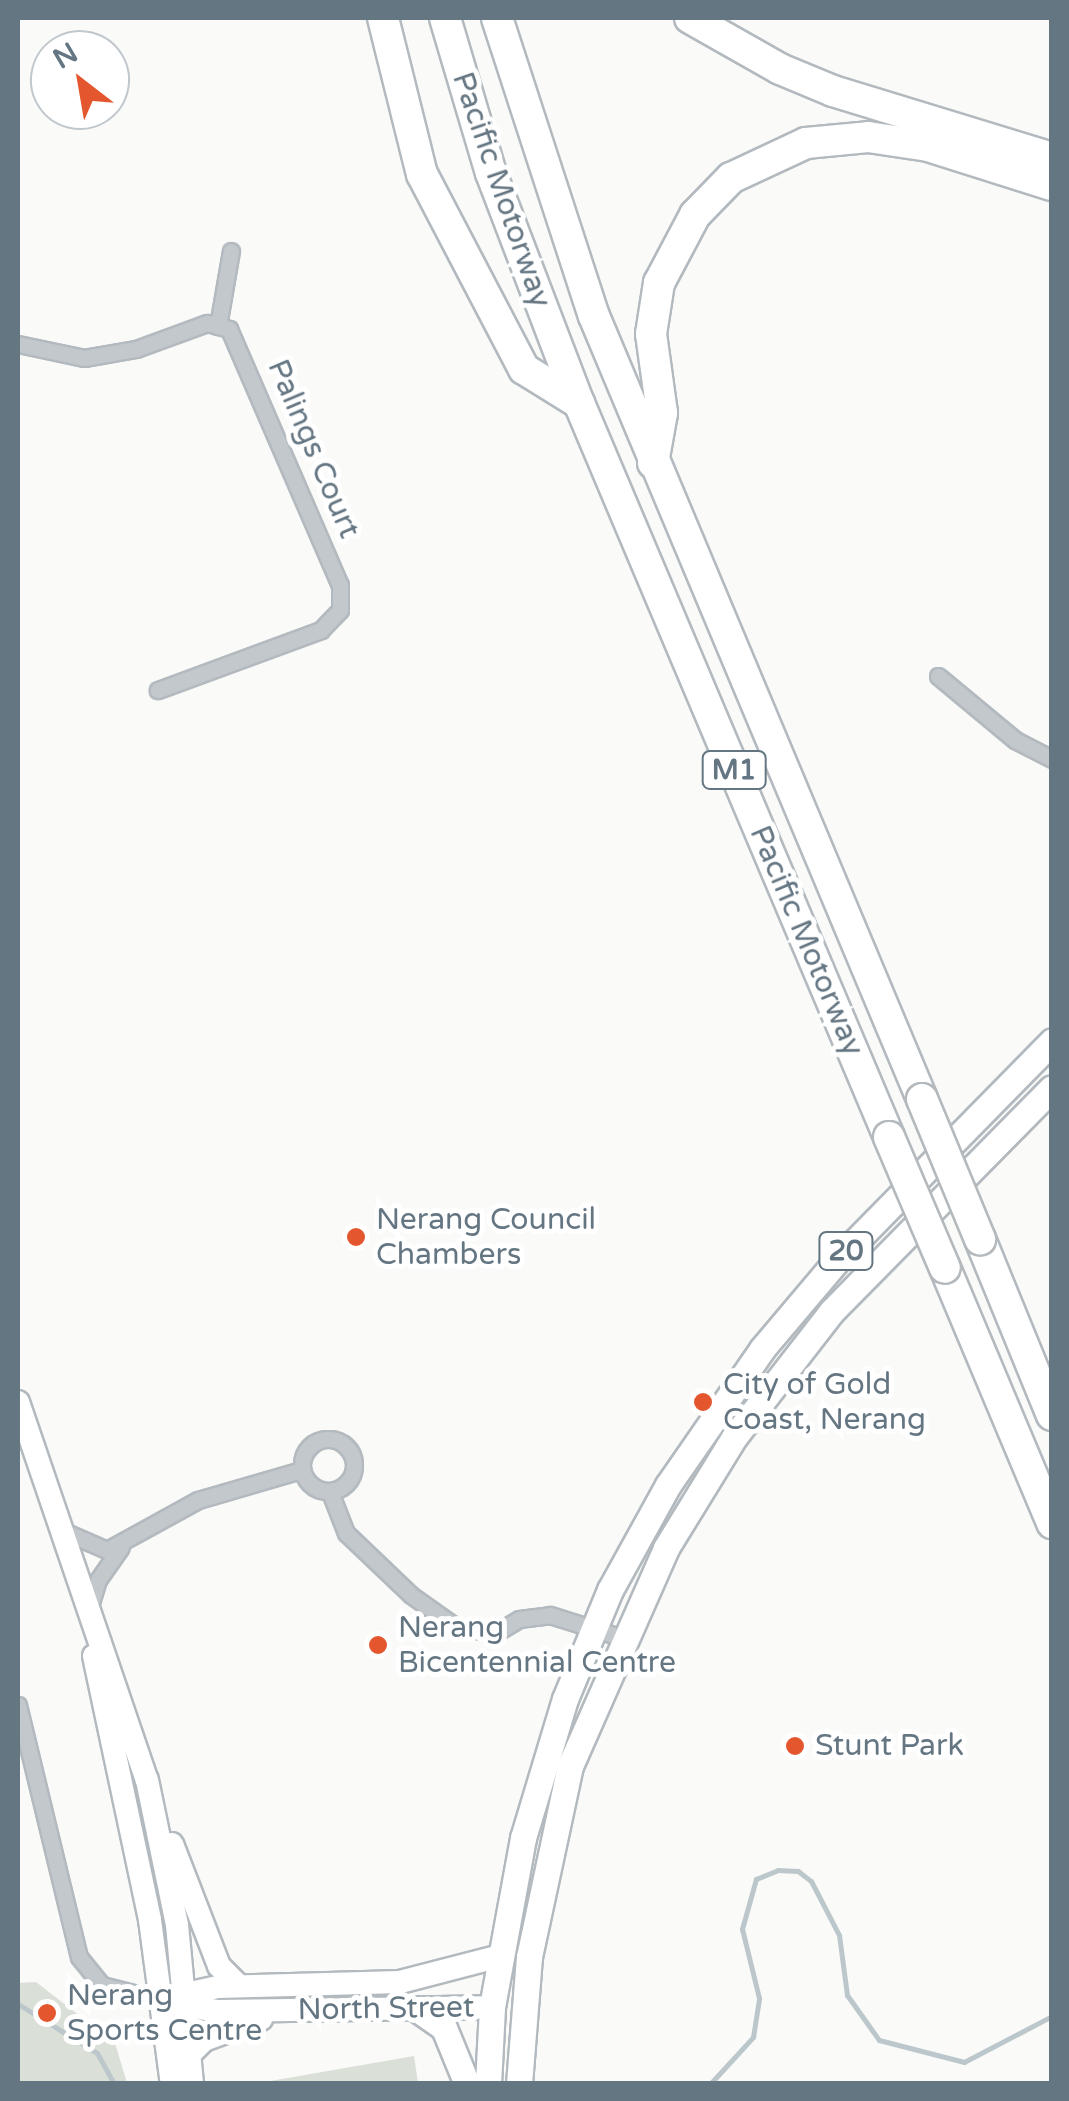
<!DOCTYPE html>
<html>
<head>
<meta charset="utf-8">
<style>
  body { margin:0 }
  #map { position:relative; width:1069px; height:2101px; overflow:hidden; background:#fafaf8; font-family:"Varela Round",sans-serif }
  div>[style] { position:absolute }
  .green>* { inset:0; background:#dadfd7 }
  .stream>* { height:5px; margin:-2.5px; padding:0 2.5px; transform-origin:2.5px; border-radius:2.5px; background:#bbc7cb }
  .roads { filter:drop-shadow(2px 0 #b3babf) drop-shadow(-2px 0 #b3babf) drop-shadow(0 2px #b3babf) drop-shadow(0 -2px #b3babf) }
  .minor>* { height:15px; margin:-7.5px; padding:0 7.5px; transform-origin:7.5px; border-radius:7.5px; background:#c3c8cc }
  .minor>.ring { margin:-7.5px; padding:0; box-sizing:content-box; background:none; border:15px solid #c3c8cc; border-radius:50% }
  .secondary>* { height:22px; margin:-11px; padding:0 11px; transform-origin:11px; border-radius:11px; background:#fff }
  .primary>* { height:25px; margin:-12.5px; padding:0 12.5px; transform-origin:12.5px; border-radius:12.5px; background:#fff }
  .motorway>* { height:30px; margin:-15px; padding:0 15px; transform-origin:15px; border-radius:15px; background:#fff }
  .bridges { filter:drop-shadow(2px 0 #b4b9bd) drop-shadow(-2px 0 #b4b9bd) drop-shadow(0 2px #b4b9bd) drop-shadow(0 -2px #b4b9bd) }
  .motorway-bridge>* { height:30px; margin:-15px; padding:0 15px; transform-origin:15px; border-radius:15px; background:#fff }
  .dots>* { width:28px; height:28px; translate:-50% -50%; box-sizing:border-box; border:5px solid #fff; border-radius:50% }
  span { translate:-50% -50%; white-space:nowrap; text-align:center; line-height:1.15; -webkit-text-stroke:10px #fff; paint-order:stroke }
  .shield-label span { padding:2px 8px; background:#fff; border:2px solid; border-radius:8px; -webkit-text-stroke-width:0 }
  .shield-label { font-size:28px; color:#657683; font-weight:700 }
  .street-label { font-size:30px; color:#657683 }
  .poi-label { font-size:30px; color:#657683 }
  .left { translate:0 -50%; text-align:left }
  .frame { position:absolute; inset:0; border:20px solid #657683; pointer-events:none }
  .north { position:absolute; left:30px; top:30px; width:100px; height:100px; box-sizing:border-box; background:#fff; border:2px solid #c1c8cd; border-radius:50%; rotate:329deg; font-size:28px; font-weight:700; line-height:40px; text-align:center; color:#657683 }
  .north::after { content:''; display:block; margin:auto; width:35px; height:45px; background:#e4572e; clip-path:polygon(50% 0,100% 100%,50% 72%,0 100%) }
</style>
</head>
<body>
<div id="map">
  <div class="green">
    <div style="clip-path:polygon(36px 1982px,115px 2043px,127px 2083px,18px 2083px,18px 1983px)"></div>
    <div style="clip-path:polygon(414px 2056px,418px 2083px,259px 2083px)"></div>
  </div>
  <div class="stream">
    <div style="left:18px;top:2004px;width:93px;rotate:31.8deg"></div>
    <div style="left:97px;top:2053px;width:35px;rotate:61deg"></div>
    <div style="left:710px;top:2084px;width:64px;rotate:-47.5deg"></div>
    <div style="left:753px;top:2037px;width:39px;rotate:-81deg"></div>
    <div style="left:759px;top:1998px;width:71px;rotate:-103.8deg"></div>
    <div style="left:742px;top:1929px;width:52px;rotate:-74.4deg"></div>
    <div style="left:756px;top:1879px;width:24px;rotate:-22deg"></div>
    <div style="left:778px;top:1870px;width:20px;rotate:3deg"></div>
    <div style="left:798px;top:1871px;width:16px;rotate:38deg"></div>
    <div style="left:811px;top:1881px;width:61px;rotate:62.6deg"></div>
    <div style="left:839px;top:1935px;width:61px;rotate:82.4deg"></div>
    <div style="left:847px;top:1995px;width:55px;rotate:54.6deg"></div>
    <div style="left:879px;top:2040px;width:88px;rotate:14.5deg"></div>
    <div style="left:964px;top:2062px;width:99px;rotate:-27.6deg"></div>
  </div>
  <div class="roads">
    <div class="minor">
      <div style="left:218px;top:326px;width:76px;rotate:-80.2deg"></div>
      <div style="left:18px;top:344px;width:67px;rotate:12deg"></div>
      <div style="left:84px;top:358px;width:53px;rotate:-9.8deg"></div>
      <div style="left:136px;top:349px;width:76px;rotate:-20.1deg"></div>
      <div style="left:207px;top:323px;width:23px;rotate:15deg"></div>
      <div style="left:229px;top:329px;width:279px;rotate:66.6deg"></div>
      <div style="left:340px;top:585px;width:25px;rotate:90deg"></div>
      <div style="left:340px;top:610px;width:28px;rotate:134deg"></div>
      <div style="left:321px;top:630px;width:174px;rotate:159.8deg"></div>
      <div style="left:938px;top:676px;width:100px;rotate:39.7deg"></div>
      <div style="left:1015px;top:740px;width:42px;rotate:27.2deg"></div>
      <div class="ring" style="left:302px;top:1439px;width:37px;height:37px"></div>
      <div style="left:330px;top:1492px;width:44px;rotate:68.7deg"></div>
      <div style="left:346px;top:1533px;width:90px;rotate:43.6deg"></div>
      <div style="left:411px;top:1595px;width:52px;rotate:35.5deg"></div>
      <div style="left:453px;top:1625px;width:42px;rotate:12.4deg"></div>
      <div style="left:494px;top:1634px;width:29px;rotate:-31deg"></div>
      <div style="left:519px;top:1619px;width:31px;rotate:-7deg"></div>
      <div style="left:550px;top:1615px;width:77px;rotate:17.5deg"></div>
      <div style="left:63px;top:1531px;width:48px;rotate:23.4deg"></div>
      <div style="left:107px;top:1550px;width:104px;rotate:-28.8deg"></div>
      <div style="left:198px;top:1500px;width:107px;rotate:-16.2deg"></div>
      <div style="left:90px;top:1606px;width:27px;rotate:-73deg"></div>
      <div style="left:98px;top:1580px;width:40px;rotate:-55.1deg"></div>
      <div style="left:18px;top:1705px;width:259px;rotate:76.4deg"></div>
      <div style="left:79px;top:1957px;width:36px;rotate:51deg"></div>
      <div style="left:102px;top:1985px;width:61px;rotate:14.3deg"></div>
    </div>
    <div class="secondary">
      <div style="left:18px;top:1402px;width:399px;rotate:71.2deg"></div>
      <div style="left:147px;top:1780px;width:148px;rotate:78.3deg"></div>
      <div style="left:177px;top:1925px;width:160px;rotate:84.6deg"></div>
      <div style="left:94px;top:1656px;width:270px;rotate:78deg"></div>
      <div style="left:150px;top:1920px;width:165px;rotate:82.4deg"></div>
      <div style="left:172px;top:1844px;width:131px;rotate:68.9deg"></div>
      <div style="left:219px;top:1966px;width:28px;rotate:45deg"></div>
      <div style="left:168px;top:1998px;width:51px;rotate:-12.4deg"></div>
      <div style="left:218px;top:1987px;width:182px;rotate:-1.6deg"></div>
      <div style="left:400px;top:1982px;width:103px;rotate:-14.6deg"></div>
      <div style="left:172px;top:2003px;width:46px;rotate:10.1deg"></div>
      <div style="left:217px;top:2011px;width:275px;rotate:-0.8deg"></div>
      <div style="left:189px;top:2055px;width:21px;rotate:-45deg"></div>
      <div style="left:204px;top:2040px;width:61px;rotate:-20.2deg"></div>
    </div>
    <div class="primary">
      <div style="left:420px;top:2011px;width:29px;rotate:35deg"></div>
      <div style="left:444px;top:2028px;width:61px;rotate:67.7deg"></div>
      <div style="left:488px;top:2084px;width:77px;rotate:-87deg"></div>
      <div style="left:492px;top:2007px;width:172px;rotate:-79.6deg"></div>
      <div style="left:523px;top:1838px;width:145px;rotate:-73.2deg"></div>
      <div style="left:565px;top:1699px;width:118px;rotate:-67.6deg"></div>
      <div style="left:610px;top:1590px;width:120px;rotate:-61.1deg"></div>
      <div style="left:668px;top:1485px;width:165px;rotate:-55.3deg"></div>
      <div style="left:762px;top:1349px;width:119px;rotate:-49.8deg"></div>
      <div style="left:839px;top:1258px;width:304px;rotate:-45.5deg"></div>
      <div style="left:519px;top:2084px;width:127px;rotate:-85.5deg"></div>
      <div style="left:529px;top:1957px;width:195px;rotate:-77.9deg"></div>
      <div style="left:570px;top:1766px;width:238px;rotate:-66.2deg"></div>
      <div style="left:666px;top:1548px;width:132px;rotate:-58.4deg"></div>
      <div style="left:735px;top:1436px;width:158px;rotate:-52.2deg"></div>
      <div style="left:832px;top:1311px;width:313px;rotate:-45.4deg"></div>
    </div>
    <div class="motorway">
      <div style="left:383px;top:18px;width:161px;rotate:76deg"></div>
      <div style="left:422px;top:174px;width:220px;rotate:62.4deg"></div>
      <div style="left:524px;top:369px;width:65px;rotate:31.7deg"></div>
      <div style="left:445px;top:18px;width:162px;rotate:73.5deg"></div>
      <div style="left:491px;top:173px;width:246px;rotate:69.1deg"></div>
      <div style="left:579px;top:403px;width:797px;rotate:67.1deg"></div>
      <div style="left:497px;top:18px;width:313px;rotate:72deg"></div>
      <div style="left:594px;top:316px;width:849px;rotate:67.27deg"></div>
      <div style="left:690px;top:18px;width:103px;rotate:29.5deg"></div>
      <div style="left:780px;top:69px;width:57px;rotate:22.5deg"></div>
      <div style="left:833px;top:91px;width:229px;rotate:17deg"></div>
      <div style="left:653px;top:463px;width:51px;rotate:-79.8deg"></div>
      <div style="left:662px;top:413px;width:80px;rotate:-97.9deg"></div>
      <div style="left:651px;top:334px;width:52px;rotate:-81.1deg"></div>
      <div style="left:659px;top:283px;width:77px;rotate:-62.1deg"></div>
      <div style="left:695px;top:215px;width:52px;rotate:-45.8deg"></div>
      <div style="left:731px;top:178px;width:83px;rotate:-25deg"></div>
      <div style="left:806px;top:143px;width:62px;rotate:-5.5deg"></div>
      <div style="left:868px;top:137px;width:61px;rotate:8.5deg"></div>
      <div style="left:928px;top:146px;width:130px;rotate:17.5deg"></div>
      <div style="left:980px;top:1239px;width:190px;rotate:67.8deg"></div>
      <div style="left:945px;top:1268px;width:277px;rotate:67.2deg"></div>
    </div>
  </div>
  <div class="bridges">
    <div class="motorway-bridge">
      <div style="left:922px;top:1099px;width:152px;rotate:67.5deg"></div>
      <div style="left:889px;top:1137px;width:142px;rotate:66.9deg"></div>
    </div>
  </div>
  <div class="dots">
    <div style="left:356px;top:1237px;background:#e4572e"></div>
    <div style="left:703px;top:1402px;background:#e4572e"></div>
    <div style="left:378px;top:1645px;background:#e4572e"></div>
    <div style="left:795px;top:1746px;background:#e4572e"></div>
    <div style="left:47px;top:2013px;background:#e4572e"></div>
  </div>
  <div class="shield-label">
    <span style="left:734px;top:770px">M1</span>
    <span style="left:846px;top:1251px">20</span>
  </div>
  <div class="street-label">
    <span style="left:501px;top:190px;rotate:71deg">Pacific Motorway</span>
    <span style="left:313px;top:449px;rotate:67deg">Palings Court</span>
    <span style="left:806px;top:941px;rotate:67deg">Pacific Motorway</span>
    <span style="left:386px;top:2009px;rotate:-1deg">North Street</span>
  </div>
  <div class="poi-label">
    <span class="left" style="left:376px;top:1237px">Nerang Council<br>Chambers</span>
    <span class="left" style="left:723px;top:1402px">City of Gold<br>Coast, Nerang</span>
    <span class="left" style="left:398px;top:1645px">Nerang<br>Bicentennial Centre</span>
    <span class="left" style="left:815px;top:1746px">Stunt Park</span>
    <span class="left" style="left:67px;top:2013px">Nerang<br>Sports Centre</span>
  </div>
  <div class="frame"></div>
  <div class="north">N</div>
</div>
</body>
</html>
